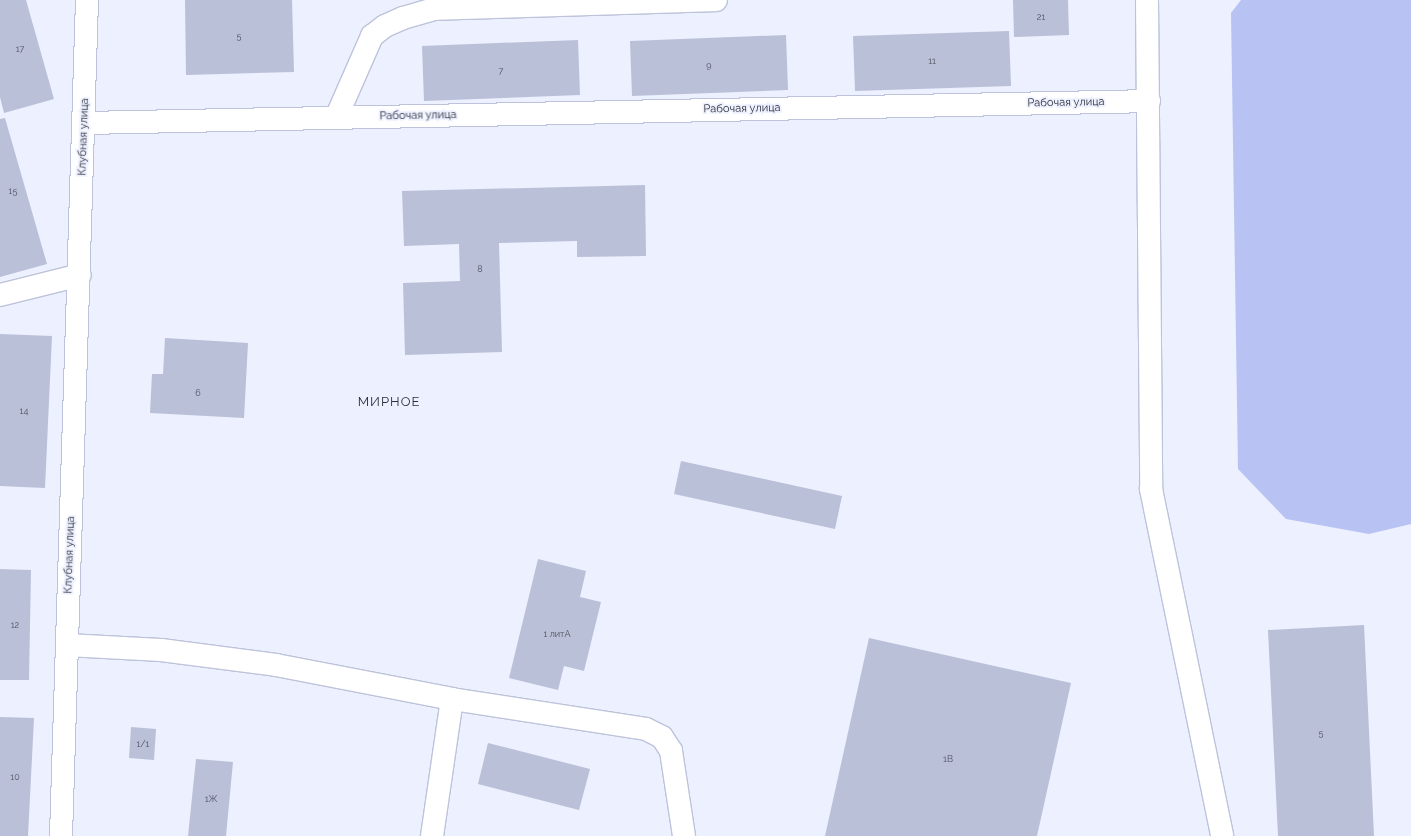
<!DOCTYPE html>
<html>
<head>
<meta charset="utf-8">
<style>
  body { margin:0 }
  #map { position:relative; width:1411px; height:836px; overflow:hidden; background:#ecf0ff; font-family:Raleway,sans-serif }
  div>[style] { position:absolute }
  .green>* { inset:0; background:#b8c3f4 }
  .building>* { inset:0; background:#bac0d7 }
  .roads { filter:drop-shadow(1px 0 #bdc3da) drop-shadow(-1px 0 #bdc3da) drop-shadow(0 1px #bdc3da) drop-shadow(0 -1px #bdc3da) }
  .minor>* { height:22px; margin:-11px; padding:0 11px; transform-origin:11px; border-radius:11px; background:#fff }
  span { translate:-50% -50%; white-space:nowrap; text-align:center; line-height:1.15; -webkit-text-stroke:3.5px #ecf0ff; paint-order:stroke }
  .number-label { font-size:9px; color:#505360 }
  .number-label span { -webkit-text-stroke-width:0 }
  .street-label { font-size:11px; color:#2d2f38 }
  .quarter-label { font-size:13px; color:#2d2f38; letter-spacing:1px }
</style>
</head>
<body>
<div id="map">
  <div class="green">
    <div style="clip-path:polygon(1241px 0,1411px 0,1411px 524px,1369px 534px,1286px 519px,1238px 469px,1231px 13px)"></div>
  </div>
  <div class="building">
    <div style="clip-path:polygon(0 0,26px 0,54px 99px,4px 113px,0 97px)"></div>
    <div style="clip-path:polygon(185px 0,292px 0,294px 72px,186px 75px)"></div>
    <div style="clip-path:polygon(1013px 0,1068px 0,1069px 35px,1014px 37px)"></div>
    <div style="clip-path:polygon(1009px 31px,1011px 86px,855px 91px,853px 36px)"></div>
    <div style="clip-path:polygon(786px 35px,788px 90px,632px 96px,630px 41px)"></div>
    <div style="clip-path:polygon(578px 40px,580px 95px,424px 101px,422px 46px)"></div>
    <div style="clip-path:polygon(5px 118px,47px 264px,0 277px,0 119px)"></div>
    <div style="clip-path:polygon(645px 185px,646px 256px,577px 257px,577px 241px,499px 243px,502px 352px,405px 355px,403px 283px,460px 281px,459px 244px,404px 246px,402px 191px)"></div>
    <div style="clip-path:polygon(0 334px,52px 336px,45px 488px,0 486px)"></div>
    <div style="clip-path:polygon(165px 338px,248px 343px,244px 418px,150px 413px,152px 374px,163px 374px)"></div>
    <div style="clip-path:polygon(681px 461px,842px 496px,835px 529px,674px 494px)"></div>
    <div style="clip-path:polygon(538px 559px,586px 571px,580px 597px,601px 602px,584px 671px,564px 666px,558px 690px,509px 678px)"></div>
    <div style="clip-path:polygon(0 569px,31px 570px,29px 680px,0 680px)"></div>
    <div style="clip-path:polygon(1364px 625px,1374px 836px,1278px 836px,1268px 630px)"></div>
    <div style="clip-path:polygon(869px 638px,1071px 683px,1037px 836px,825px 836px)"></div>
    <div style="clip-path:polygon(0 717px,34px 718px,28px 836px,0 836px)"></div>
    <div style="clip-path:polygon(131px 727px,156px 729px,154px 760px,129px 758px)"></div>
    <div style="clip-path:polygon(488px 743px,590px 769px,579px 810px,478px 784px)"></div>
    <div style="clip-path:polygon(196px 759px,233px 762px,226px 836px,188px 836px)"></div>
  </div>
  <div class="roads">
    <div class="minor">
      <div style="left:1147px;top:0;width:489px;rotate:89.5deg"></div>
      <div style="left:1151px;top:489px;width:354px;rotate:78.4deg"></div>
      <div style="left:336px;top:118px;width:90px;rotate:-66.3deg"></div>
      <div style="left:372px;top:36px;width:16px;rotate:-38deg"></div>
      <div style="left:385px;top:26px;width:20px;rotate:-24deg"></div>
      <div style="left:403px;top:18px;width:32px;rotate:-16deg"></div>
      <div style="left:434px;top:9px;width:282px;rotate:-1.8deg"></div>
      <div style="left:85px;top:123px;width:1064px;rotate:-1.18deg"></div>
      <div style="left:0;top:295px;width:82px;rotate:-14deg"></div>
      <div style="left:67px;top:645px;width:94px;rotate:3deg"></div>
      <div style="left:161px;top:650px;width:116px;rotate:7.4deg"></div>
      <div style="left:276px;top:665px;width:179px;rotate:10.9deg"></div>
      <div style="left:452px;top:699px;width:196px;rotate:8.8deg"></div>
      <div style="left:646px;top:729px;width:18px;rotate:27deg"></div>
      <div style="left:662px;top:737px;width:17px;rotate:57deg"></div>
      <div style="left:671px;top:751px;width:86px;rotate:81.3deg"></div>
      <div style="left:61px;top:836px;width:836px;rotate:-88.22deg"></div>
      <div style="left:432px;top:836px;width:138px;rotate:-81.7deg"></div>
    </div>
  </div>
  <div class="number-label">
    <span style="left:1041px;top:17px">21</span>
    <span style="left:239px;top:36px">5</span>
    <span style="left:20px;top:49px">17</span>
    <span style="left:932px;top:61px">11</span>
    <span style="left:709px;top:65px">9</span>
    <span style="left:501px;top:71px">7</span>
    <span style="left:13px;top:191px">15</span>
    <span style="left:480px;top:269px">8</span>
    <span style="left:198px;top:393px">6</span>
    <span style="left:24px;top:411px">14</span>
    <span style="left:15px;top:625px">12</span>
    <span style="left:557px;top:634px">1 литА</span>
    <span style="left:1321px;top:733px">5</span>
    <span style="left:143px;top:744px">1/1</span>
    <span style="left:948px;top:759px">1В</span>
    <span style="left:15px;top:777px">10</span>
    <span style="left:211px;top:799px">1Ж</span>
  </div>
  <div class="street-label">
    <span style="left:1066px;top:103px;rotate:-1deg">Рабочая улица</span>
    <span style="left:742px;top:109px;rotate:-1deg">Рабочая улица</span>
    <span style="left:418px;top:116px;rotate:-1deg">Рабочая улица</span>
    <span style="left:84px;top:137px;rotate:-88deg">Клубная улица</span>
    <span style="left:70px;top:555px;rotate:-88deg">Клубная улица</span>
  </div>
  <div class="quarter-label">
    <span style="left:389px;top:402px">МИРНОЕ</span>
  </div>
</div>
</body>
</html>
